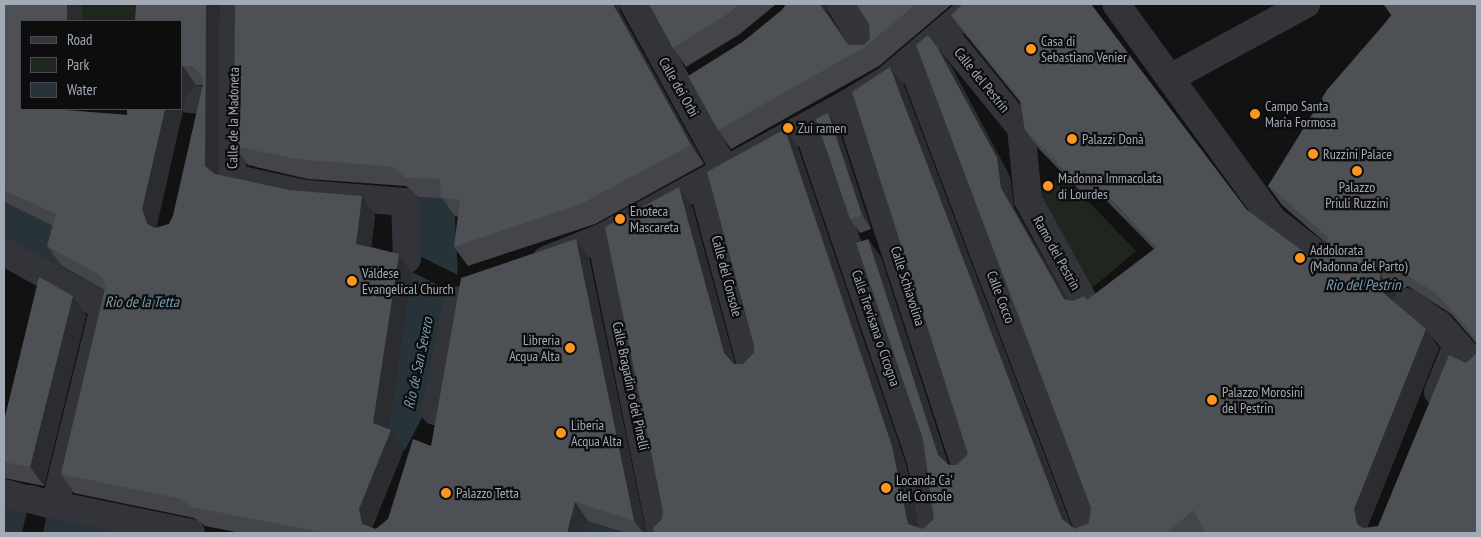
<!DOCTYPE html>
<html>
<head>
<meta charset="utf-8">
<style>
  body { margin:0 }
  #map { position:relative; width:1481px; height:537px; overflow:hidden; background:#121213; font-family:"PT Sans Narrow",sans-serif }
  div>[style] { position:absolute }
  .green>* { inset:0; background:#1e261e }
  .water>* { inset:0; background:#273338 }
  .pier>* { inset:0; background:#121213 }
  .minor>* { height:28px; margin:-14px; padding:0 14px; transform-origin:14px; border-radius:14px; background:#333439 }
  .wall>* { inset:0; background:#434549 }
  .shaded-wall>* { inset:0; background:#2b2c2f }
  .building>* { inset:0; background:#4d5055 }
  .dots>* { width:14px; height:14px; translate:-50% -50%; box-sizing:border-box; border:2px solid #0d0d0e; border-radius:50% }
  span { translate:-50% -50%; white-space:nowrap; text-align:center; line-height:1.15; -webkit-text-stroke:4.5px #0d0d0e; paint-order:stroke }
  .poi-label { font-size:14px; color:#a2aab5 }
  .left { translate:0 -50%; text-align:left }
  .right { translate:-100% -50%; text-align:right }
  .street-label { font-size:14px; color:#a2aab5 }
  .water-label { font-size:15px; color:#769eb3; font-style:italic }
  .frame { position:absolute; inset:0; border:5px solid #a2aab5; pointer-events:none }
  .legend { position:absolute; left:20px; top:20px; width:162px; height:90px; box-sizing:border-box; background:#0d0d0e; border:1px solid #494c51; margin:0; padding:6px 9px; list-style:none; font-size:15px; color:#a2aab5 }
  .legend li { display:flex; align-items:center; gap:10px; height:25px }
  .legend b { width:25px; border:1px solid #494c51 }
</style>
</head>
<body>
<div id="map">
  <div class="green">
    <div style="clip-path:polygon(82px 4px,152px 4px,150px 21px,81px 21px)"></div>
    <div style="clip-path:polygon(1063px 175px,1136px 251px,1085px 294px,1032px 197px)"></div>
  </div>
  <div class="water">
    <div style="clip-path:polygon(452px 162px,458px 276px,453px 293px,613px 529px,626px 533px,564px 533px,408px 451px,332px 419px,4px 246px,4px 202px,394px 389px,412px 272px,410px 197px)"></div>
    <div style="clip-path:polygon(4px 499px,158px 533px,4px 533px)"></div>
  </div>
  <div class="pier">
    <div style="clip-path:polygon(411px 252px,460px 276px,456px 294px,412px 272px)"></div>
    <div style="clip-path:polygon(427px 408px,450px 417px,432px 458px,404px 452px)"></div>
    <div style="clip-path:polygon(28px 506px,48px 510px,43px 533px,22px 533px)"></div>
  </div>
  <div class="minor">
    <div style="left:233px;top:4px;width:174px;rotate:90.3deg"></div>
    <div style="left:232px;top:178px;width:76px;rotate:12.2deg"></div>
    <div style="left:306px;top:194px;width:99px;rotate:4.6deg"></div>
    <div style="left:405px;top:202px;width:57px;rotate:88deg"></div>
    <div style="left:634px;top:4px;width:189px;rotate:61.3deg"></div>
    <div style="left:840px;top:4px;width:55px;rotate:58.3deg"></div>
    <div style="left:1116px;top:4px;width:267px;rotate:54deg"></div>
    <div style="left:1273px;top:220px;width:68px;rotate:37.9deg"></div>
    <div style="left:943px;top:32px;width:124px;rotate:50.9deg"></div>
    <div style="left:1021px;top:128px;width:72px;rotate:84.4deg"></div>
    <div style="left:1028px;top:200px;width:120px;rotate:61.1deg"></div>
    <div style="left:911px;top:61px;width:505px;rotate:69.23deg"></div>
    <div style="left:1172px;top:77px;width:153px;rotate:-28.6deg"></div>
    <div style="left:181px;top:98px;width:53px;rotate:5.4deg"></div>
    <div style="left:847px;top:104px;width:384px;rotate:71.9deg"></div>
    <div style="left:807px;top:126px;width:354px;rotate:71.2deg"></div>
    <div style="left:921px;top:461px;width:73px;rotate:80.5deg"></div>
    <div style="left:702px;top:183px;width:192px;rotate:74.9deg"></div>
    <div style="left:601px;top:238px;width:301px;rotate:78.5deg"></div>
    <div style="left:4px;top:252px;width:114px;rotate:28.8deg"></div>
    <div style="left:104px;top:307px;width:204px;rotate:103.9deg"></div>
    <div style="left:55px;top:505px;width:139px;rotate:11.6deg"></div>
    <div style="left:546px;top:260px;width:59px;rotate:-21.8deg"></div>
    <div style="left:601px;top:238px;width:280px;rotate:-28.6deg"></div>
    <div style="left:847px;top:104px;width:48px;rotate:-31.4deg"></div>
    <div style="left:888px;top:79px;width:116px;rotate:-40.4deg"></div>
    <div style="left:1407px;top:302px;width:39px;rotate:35deg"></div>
    <div style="left:1439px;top:324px;width:57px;rotate:48.5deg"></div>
    <div style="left:1438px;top:392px;width:51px;rotate:-68deg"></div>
    <div style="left:435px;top:411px;width:113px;rotate:-78.3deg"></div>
    <div style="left:4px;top:493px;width:19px;rotate:16deg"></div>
    <div style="left:30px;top:499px;width:20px;rotate:15deg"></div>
  </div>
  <div class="wall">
    <div style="clip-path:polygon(evenodd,4px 4px,82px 4px,81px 21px,21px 21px,77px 111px,127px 115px,181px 21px,220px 4px,218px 175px,375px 215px,371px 247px,399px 254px,412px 273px,388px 429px,404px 449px,372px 528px,376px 529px,388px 519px,431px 446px,576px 239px,589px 258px,646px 533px,626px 533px,588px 521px,585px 533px,241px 533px,205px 526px,194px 518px,74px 493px,61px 474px,105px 290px,61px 265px,47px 246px,53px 226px,4px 202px,4px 4px,196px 85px,203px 85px,173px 216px,169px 224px,156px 228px,186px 97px,196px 85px)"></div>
    <div style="clip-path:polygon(649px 4px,781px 4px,775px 5px,740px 34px,686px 67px,673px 48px)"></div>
    <div style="clip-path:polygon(856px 4px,952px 4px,879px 66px,731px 149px,718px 130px,744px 41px,782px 10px,827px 12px,849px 45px,864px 45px,870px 39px,869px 24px)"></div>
    <div style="clip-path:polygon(1383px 4px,1477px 4px,1476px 343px,1451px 314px,1408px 286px,1394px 294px,1394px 302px,1439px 348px,1367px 528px,1477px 533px,1204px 532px,1202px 533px,655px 533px,662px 519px,692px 206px,735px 364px,743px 364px,754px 353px,798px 148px,906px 465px,918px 528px,923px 529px,934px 519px,923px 439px,868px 239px,881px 258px,948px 464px,949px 465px,957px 465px,968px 454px,904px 86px,1071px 526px,1075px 529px,1089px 523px,1091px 508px,937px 47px,951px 66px,1010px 177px,1014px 208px,1067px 300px,1073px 301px,1087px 300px,1154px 249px,1096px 190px,1087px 198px,1039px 149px,1025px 130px,1020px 102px,965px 34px,951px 15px,1247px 210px,1312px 258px,1326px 252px,1327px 244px,1282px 205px,1268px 186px,1391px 15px)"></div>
    <div style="clip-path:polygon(620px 12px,704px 164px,595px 224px,468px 266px,454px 247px,458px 217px,455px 216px,442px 198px,419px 197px,406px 186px,308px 179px,248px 165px,234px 146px)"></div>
    <div style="clip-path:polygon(828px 113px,838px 127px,871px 229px,860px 233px,850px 219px)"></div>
    <div style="clip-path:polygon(73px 296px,86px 315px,44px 486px,4px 478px,4px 421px)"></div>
  </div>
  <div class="shaded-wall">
    <div style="clip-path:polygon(67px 4px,82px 4px,81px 21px,67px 21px)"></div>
    <div style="clip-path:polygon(206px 4px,220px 4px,218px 185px,205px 166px)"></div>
    <div style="clip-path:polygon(613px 4px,620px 4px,620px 12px,704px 164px,691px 145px)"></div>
    <div style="clip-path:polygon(820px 4px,827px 4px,827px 12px,854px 54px)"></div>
    <div style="clip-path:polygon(937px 47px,951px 66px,1010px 177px,1014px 208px,1078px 318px,1064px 299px,1001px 188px)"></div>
    <div style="clip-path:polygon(183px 66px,196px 85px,186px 97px,156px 229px,147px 224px,142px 209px,165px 109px,181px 109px,181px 68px)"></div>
    <div style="clip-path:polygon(890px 67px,904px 86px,1073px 533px,1062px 519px)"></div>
    <div style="clip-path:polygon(63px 109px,77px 109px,76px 129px,63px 110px)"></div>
    <div style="clip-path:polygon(828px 113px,838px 127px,871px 229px,862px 215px)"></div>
    <div style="clip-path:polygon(785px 129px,798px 148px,906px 465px,919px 533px,908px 524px)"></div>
    <div style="clip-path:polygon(679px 187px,692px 206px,737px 372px,724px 353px)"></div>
    <div style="clip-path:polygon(362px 196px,375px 215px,369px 263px,356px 244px)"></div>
    <div style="clip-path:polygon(576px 239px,589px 258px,646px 533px,643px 533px,634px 521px)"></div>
    <div style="clip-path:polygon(868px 239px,881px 258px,951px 474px,938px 455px)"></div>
    <div style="clip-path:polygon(399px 254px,412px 273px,387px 440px,391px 430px,404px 449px,372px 528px,362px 524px,359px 509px)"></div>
    <div style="clip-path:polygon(1380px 274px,1394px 294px,1393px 309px,1380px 290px)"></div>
    <div style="clip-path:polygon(73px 296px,86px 315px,44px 486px,30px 467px)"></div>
    <div style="clip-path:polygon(1426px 329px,1439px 348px,1367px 528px,1368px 533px,1357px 524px,1354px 509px)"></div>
    <div style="clip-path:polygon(575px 502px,588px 521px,585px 533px,567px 533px)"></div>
  </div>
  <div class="building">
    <div style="clip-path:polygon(4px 4px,67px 4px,67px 21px,21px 21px,21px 109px,63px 109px,63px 110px,127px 115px,127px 109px,165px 109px,142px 209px,147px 224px,155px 228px,169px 224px,173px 216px,203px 84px,202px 76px,192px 66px,183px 66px,181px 68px,181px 21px,135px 21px,136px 4px,206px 4px,205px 166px,215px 174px,289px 190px,362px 196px,356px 244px,399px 254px,373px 423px,391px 430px,359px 509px,362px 524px,376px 529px,388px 519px,413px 439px,431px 446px,461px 278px,576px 239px,634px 521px,575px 502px,567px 533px,327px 533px,191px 507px,181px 499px,61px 474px,106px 284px,98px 274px,47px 246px,56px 214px,4px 190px)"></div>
    <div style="clip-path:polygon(235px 4px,613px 4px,691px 145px,581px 204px,454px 247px,460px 200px,441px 197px,440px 179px,406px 178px,393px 167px,295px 159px,234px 146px)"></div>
    <div style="clip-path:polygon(649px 4px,740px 4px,726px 15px,673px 48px)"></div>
    <div style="clip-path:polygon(786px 4px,820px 4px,848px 45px,864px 45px,870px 39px,869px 24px,856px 4px,916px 4px,865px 47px,718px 130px,688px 76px,744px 41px,782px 10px)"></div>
    <div style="clip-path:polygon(963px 4px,1091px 4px,1247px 210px,1312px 258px,1326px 252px,1328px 237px,1268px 186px,1327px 90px,1392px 15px,1384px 4px,1477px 4px,1477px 347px,1475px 337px,1437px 294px,1394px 267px,1380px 274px,1380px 290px,1426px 329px,1354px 509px,1357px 524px,1363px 528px,1378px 526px,1449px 355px,1466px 363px,1477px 353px,1477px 533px,1205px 533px,1194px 510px,1166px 533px,655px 533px,653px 528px,662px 519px,663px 511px,605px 227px,679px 187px,724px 353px,734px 364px,743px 364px,754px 353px,754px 345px,707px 172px,785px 129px,892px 446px,908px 524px,923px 529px,934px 519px,923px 439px,856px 243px,868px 239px,938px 455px,949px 465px,957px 465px,968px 454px,852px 92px,890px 67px,1062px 519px,1075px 529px,1089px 523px,1091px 508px,916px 45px,928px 35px,937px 47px,997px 158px,1001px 188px,1064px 299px,1073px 301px,1084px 296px,1087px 300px,1157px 247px,1083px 170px,1073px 179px,1025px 130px,1020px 99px,951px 15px)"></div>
    <div style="clip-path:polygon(828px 113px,862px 215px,850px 219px,816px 119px)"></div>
    <div style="clip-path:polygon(39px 277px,73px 296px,30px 467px,4px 462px,4px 421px)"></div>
  </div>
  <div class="dots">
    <div style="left:1031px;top:49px;background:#fc9621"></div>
    <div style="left:1255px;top:114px;background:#fc9621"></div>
    <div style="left:788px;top:128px;background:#fc9621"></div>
    <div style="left:1072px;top:139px;background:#fc9621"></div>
    <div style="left:1313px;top:154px;background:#fc9621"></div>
    <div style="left:1357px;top:171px;background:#fc9621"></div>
    <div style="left:1048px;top:186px;background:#fc9621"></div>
    <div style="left:620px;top:219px;background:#fc9621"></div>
    <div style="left:1300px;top:258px;background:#fc9621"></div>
    <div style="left:352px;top:281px;background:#fc9621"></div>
    <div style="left:570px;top:348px;background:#fc9621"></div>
    <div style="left:1212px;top:400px;background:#fc9621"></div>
    <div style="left:561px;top:433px;background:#fc9621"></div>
    <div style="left:886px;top:488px;background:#fc9621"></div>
    <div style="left:446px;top:493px;background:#fc9621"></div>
  </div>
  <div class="poi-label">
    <span class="left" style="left:1041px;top:49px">Casa di<br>Sebastiano Venier</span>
    <span class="left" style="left:1265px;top:114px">Campo Santa<br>Maria Formosa</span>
    <span class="left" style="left:798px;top:128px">Zui ramen</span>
    <span class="left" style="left:1082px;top:139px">Palazzi Donà</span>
    <span class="left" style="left:1323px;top:154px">Ruzzini Palace</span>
    <span class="left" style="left:1058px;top:186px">Madonna Immacolata<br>di Lourdes</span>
    <span style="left:1357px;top:195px">Palazzo<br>Priuli Ruzzini</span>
    <span class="left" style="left:630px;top:219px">Enoteca<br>Mascareta</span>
    <span class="left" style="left:1310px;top:258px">Addolorata<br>(Madonna del Parto)</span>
    <span class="left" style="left:362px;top:281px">Valdese<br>Evangelical Church</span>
    <span class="right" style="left:560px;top:348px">Libreria<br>Acqua Alta</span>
    <span class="left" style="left:1222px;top:400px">Palazzo Morosini<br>del Pestrin</span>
    <span class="left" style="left:571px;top:433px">Liberia<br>Acqua Alta</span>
    <span class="left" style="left:896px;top:488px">Locanda Ca'<br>del Console</span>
    <span class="left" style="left:456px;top:493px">Palazzo Tetta</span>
  </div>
  <div class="street-label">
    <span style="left:982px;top:80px;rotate:51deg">Calle del Pestrin</span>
    <span style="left:679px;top:87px;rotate:60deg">Calle dei Orbi</span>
    <span style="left:233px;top:118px;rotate:-89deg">Calle de la Madoneta</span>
    <span style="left:1057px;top:253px;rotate:61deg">Ramo del Pestrin</span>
    <span style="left:727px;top:276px;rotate:75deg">Calle del Console</span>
    <span style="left:908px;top:286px;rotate:72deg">Calle Schiavolina</span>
    <span style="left:1001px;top:297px;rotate:69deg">Calle Cocco</span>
    <span style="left:876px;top:328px;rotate:71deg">Calle Trevisana o Cicogna</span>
    <span style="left:631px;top:386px;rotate:78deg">Calle Bragadin o del Pinelli</span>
  </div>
  <div class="water-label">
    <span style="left:1363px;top:285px">Rio del Pestrin</span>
    <span style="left:142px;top:302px">Rio de la Tetta</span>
    <span style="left:418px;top:363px;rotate:-78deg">Rio de San Severo</span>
  </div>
  <div class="frame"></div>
  <ul class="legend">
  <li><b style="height:6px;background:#333439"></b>Road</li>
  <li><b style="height:14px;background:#1e261e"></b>Park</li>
  <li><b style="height:14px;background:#273338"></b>Water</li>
  </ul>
</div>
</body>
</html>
